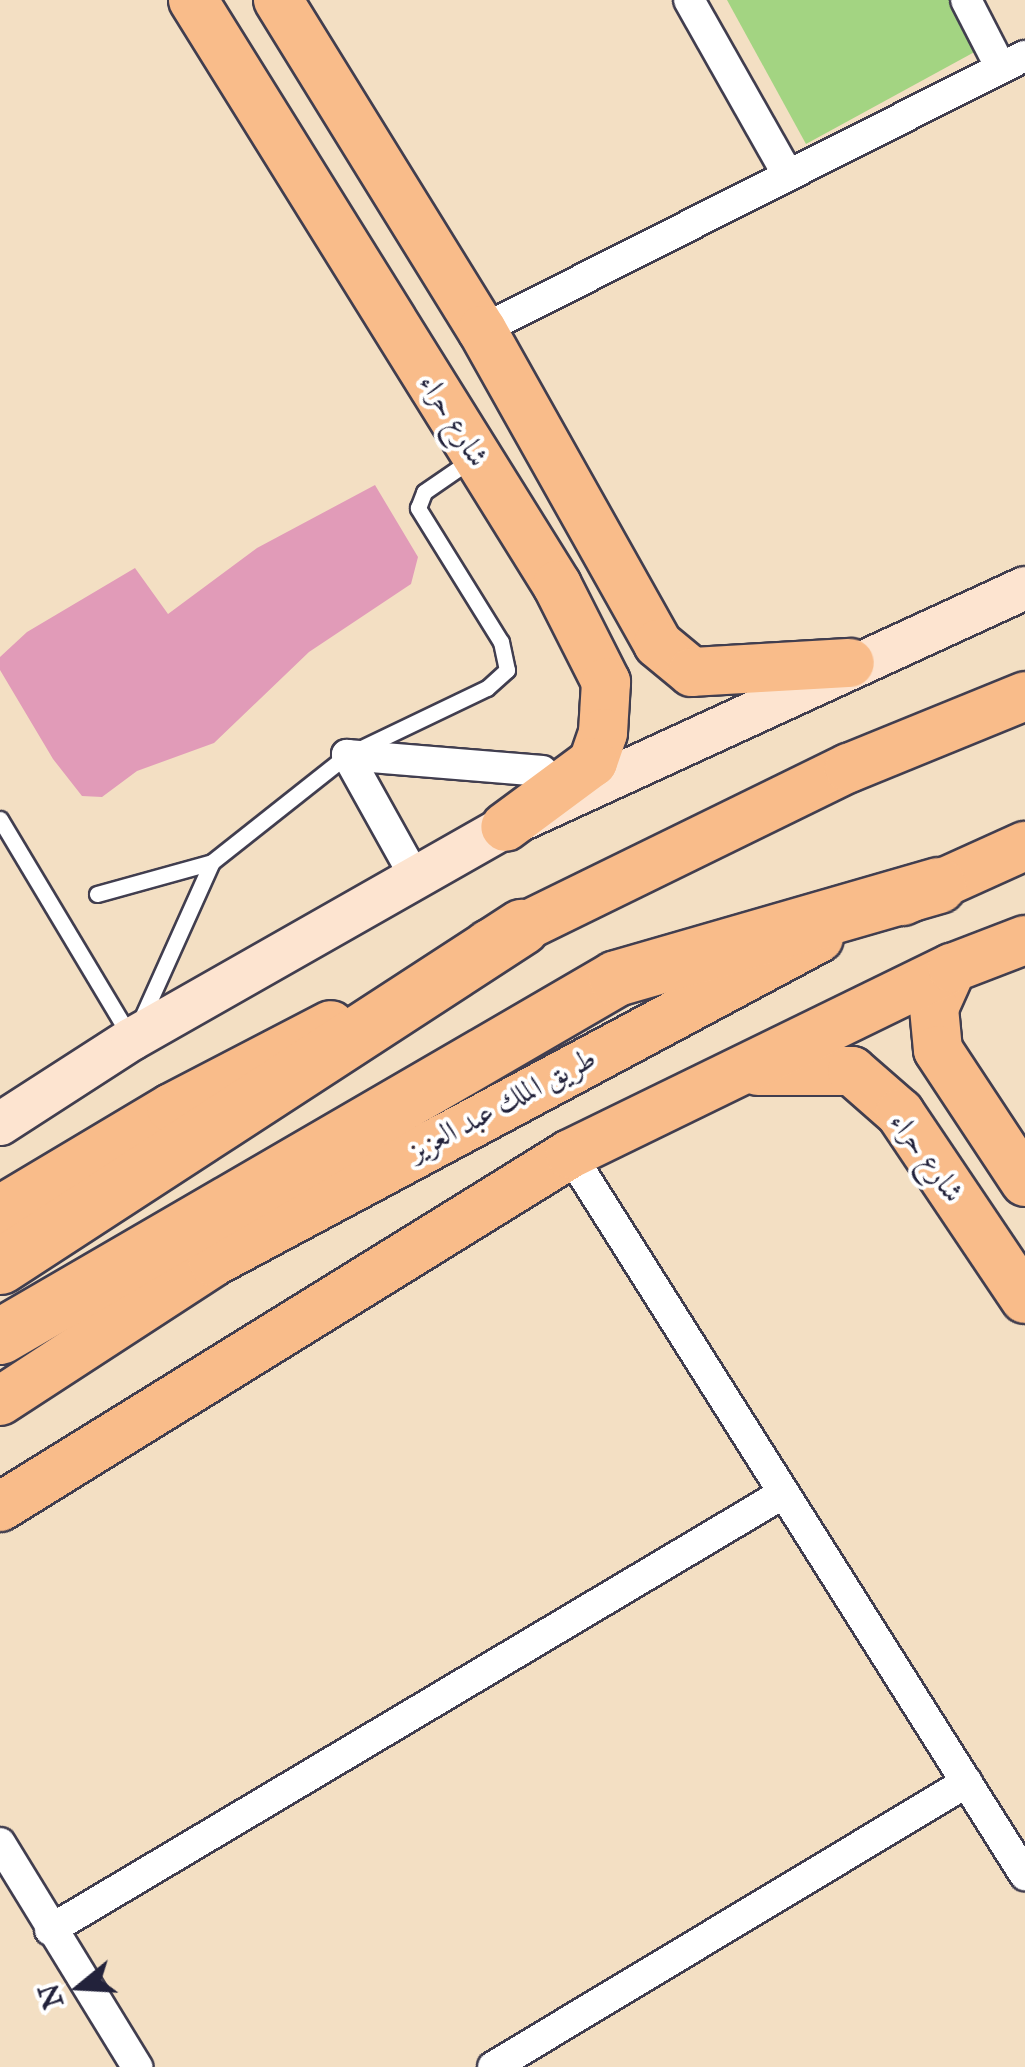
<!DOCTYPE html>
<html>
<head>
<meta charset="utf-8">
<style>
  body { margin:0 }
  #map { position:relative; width:1025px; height:2067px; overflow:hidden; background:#f3dfc3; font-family:"IM FELL Great Primer",Amiri,serif }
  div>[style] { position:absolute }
  .green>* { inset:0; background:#a3d482 }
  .building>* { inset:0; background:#e19bb8 }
  .roads { filter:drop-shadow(2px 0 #413e4f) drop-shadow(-2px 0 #413e4f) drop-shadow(0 2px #413e4f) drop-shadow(0 -2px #413e4f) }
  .lane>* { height:15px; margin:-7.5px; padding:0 7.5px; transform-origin:7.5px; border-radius:7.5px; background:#fff }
  .street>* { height:30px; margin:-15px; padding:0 15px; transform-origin:15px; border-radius:15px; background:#fff }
  .secondary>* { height:42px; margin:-21px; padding:0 21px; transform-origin:21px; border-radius:21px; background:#fde4d0 }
  .primary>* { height:48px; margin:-24px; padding:0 24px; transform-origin:24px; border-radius:24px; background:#f9bc8a }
  .highway>* { height:55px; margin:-27.5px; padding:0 27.5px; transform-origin:27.5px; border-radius:27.5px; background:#f9bc8a }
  span { translate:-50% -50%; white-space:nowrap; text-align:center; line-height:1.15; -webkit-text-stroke:8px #fff; paint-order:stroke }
  .street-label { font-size:30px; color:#22223b }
  .north { position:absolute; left:30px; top:1937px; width:100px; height:100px; -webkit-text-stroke:8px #fff; paint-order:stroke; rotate:252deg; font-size:28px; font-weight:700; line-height:40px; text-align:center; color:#22223b }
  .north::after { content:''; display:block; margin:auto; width:35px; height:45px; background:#22223b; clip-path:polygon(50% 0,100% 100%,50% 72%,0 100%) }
</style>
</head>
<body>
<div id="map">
  <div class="green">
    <div style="clip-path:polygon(727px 0,954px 0,980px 49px,806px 144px)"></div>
  </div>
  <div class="building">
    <div style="clip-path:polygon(375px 485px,418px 557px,411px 584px,309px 652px,214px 743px,137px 771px,102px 797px,82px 796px,53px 759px,0 670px,0 657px,27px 632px,135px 568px,168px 614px,257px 548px)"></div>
  </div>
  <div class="roads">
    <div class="lane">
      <div style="left:0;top:819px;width:253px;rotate:59.1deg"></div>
      <div style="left:97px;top:894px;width:119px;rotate:-15.5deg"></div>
      <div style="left:140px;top:1022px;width:175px;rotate:-65.8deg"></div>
      <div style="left:212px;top:862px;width:172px;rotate:-38.4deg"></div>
      <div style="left:347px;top:755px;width:155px;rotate:-25.6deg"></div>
      <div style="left:487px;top:688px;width:27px;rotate:-42deg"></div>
      <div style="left:507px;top:670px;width:29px;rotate:-102deg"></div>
      <div style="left:501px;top:642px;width:158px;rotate:-121.8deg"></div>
      <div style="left:418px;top:508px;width:17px;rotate:-69deg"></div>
      <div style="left:424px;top:492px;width:58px;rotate:-34.5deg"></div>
    </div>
    <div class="street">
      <div style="left:689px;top:0;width:201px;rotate:60.5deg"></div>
      <div style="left:966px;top:0;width:76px;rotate:62.8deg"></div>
      <div style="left:482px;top:330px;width:608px;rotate:-26.78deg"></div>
      <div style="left:415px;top:877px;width:140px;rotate:-119.1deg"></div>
      <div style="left:347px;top:755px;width:196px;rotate:4.7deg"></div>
      <div style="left:570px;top:1154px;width:853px;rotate:57.75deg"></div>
      <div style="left:0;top:1843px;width:263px;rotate:58.5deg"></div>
      <div style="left:50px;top:1930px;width:854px;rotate:-30.77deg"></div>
      <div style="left:493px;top:2067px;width:553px;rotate:-31.02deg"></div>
    </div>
    <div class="secondary">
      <div style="left:0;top:1124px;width:157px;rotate:-32.8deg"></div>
      <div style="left:132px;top:1039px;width:429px;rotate:-29.6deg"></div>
      <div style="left:505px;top:827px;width:572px;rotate:-24.68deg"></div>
    </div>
    <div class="primary">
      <div style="left:193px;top:0;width:689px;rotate:58.11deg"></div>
      <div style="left:557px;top:585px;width:109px;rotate:63.2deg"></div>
      <div style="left:606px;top:682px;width:51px;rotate:93.4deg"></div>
      <div style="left:603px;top:733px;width:31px;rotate:109deg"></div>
      <div style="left:593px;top:762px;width:109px;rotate:143.5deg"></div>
      <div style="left:278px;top:0;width:388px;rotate:58.3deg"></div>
      <div style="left:482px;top:330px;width:360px;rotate:60.7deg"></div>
      <div style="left:658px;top:644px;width:44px;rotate:39.5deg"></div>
      <div style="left:692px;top:672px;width:158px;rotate:-3.3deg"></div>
      <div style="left:903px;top:901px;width:134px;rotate:-24.3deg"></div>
      <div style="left:489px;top:944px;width:401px;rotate:-26.1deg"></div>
      <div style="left:849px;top:768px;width:190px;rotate:-22.2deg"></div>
      <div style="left:952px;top:968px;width:44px;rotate:114.2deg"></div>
      <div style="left:934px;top:1008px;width:42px;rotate:84.6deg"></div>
      <div style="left:938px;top:1050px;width:158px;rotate:56.6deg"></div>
      <div style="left:758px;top:1071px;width:94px"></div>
      <div style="left:852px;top:1071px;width:64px;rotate:41.2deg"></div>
      <div style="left:900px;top:1113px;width:224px;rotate:56.1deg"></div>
      <div style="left:0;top:1210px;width:199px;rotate:-30.8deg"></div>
      <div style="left:171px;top:1108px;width:180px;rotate:-27.4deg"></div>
      <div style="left:0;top:1401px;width:254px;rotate:-33.1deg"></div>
      <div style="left:213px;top:1262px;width:687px;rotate:-28.13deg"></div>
      <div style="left:0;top:1507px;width:670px;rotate:-31.77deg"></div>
      <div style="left:570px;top:1154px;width:425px;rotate:-26deg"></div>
      <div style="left:952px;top:968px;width:78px;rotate:-21deg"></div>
    </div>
    <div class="highway">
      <div style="left:0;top:1266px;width:622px;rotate:-33.05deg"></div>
      <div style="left:0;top:1336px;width:712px;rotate:-30.16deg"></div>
      <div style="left:616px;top:978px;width:335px;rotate:-16.1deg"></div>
    </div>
  </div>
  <div class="street-label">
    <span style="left:454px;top:420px;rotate:58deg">شارع حراء</span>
    <span style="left:502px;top:1104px;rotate:-28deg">طريق الملك عبد العزيز</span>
    <span style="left:927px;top:1157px;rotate:54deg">شارع حراء</span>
  </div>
  <div class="north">N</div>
</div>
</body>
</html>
